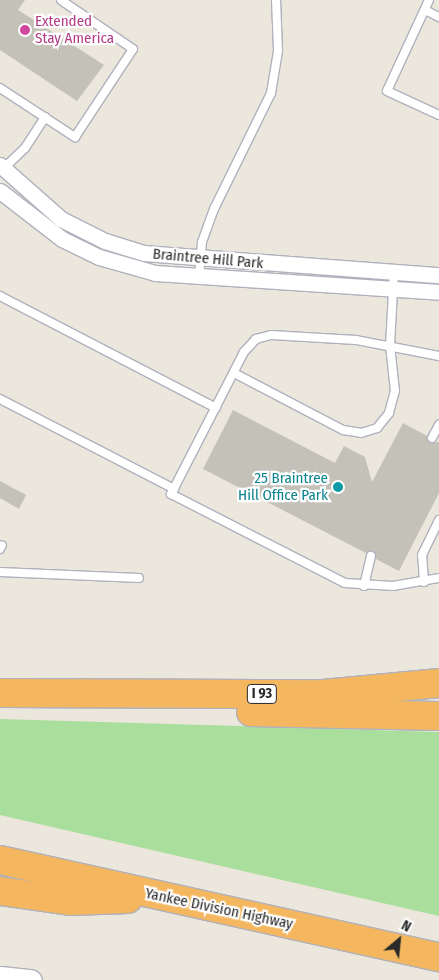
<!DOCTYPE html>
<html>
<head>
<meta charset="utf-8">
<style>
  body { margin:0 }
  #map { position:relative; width:439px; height:980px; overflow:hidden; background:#ebe7dd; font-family:"Fira Sans Condensed",sans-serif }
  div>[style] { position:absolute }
  .green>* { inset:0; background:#a9de9c }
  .building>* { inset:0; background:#c4c1b8 }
  .roads { filter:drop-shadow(1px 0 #b0b1bd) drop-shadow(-1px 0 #b0b1bd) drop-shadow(0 1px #b0b1bd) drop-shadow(0 -1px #b0b1bd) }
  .lane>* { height:8px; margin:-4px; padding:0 4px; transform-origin:4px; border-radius:4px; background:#fff }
  .street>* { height:15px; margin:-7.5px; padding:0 7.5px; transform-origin:7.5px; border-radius:7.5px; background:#fff }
  .secondary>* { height:21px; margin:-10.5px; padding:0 10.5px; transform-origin:10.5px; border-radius:10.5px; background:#fff }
  .highway>* { height:28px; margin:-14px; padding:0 14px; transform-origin:14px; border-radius:14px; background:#f4b75f }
  .dots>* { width:14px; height:14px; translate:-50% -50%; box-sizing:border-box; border:2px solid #fff; border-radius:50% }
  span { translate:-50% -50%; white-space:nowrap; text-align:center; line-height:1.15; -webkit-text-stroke:4.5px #fff; paint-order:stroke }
  .shield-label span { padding:1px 4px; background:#fff; border:1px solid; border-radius:4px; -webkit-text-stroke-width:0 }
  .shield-label { font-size:14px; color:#2a2a2a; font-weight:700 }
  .hotel-label { font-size:15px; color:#b23c85 }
  .left { translate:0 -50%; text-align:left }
  .street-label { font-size:15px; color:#2a2a2a }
  .culture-label { font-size:15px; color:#0d838f }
  .right { translate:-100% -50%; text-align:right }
  .north { position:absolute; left:374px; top:915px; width:50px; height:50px; -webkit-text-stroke:4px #fff; paint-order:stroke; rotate:28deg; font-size:14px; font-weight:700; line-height:20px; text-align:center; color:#2a2a2a }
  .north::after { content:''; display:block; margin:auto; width:18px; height:22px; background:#2a2a2a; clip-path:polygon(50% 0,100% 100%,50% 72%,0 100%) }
</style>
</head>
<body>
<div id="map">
  <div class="green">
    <div style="clip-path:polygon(0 719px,439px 732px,439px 916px,0 815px)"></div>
  </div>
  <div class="building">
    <div style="clip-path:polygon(0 0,25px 0,18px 10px,104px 65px,77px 101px,0 50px)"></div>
    <div style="clip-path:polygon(233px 410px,335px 463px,344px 446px,365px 457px,372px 482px,403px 423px,427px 436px,430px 443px,439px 442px,439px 493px,399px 571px,376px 559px,373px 551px,366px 553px,203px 469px)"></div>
    <div style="clip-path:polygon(0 481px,26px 495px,19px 509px,0 498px)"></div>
  </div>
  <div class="roads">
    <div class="lane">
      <div style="left:429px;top:0;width:100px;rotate:114.8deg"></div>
      <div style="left:387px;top:91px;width:57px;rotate:24.8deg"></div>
      <div style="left:425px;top:10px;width:16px;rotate:27deg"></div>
      <div style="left:0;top:88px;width:90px;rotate:33.2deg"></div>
      <div style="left:75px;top:137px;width:105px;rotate:-56.6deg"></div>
      <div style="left:133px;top:49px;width:87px;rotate:-145.8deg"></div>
      <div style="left:2px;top:170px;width:32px;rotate:-44deg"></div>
      <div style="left:25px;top:148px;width:37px;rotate:-57deg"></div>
      <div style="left:199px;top:277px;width:35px;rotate:-85deg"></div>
      <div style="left:202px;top:242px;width:37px;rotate:-70deg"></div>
      <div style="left:215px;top:207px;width:127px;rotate:-63.8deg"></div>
      <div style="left:271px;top:93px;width:43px;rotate:-80.5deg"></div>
      <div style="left:278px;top:51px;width:51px;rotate:-92.2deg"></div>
      <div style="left:0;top:296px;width:243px;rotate:27.4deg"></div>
      <div style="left:439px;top:356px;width:85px;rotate:-169.1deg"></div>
      <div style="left:356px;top:340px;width:85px;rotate:-176.6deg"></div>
      <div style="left:271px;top:335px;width:16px;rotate:165deg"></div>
      <div style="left:256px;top:339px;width:18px;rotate:133deg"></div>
      <div style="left:244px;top:352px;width:160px;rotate:117.2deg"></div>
      <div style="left:171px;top:494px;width:195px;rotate:27.1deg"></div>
      <div style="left:345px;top:583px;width:48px;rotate:3.6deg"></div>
      <div style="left:393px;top:586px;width:47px;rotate:-9.9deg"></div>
      <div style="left:234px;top:373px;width:123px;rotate:27.6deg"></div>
      <div style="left:343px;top:430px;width:18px;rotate:9deg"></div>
      <div style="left:361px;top:433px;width:17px;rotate:-17deg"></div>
      <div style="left:377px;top:428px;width:19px;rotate:-51deg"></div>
      <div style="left:389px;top:413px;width:23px;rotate:-75deg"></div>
      <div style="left:395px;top:391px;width:45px;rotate:-96.3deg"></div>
      <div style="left:390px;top:346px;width:74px;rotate:-86.9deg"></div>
      <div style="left:0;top:399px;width:196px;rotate:27.3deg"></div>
      <div style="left:432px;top:438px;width:15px;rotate:-62deg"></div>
      <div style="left:0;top:549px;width:4px;rotate:-63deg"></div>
      <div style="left:0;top:572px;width:139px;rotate:2.5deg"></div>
      <div style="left:424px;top:582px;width:27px;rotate:-94deg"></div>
      <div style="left:422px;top:555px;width:39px;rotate:-64deg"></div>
      <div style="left:364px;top:586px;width:31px;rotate:-77deg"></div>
    </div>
    <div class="street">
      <div style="left:0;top:165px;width:81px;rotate:41.5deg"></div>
      <div style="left:61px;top:219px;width:49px;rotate:26.6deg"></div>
      <div style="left:105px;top:241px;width:41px;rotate:17.1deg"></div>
      <div style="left:144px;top:253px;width:296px;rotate:4.3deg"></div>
      <div style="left:0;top:191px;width:78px;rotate:37.7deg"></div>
      <div style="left:62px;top:239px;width:41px;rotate:25.9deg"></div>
      <div style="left:99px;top:257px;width:58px;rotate:15.9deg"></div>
      <div style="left:155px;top:273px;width:285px;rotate:3.8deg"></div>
    </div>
    <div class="secondary">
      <div style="left:0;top:977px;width:31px;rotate:6deg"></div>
    </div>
    <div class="highway">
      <div style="left:0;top:693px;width:323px;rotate:0.2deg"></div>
      <div style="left:323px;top:694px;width:117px;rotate:-5.4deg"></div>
      <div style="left:251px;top:712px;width:188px;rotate:1.2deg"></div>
      <div style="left:0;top:860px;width:450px;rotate:12.5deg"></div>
      <div style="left:0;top:891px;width:71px;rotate:8.1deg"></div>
      <div style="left:70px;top:901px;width:58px;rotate:-2deg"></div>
    </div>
  </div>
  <div class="dots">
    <div style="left:25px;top:30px;background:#d1479c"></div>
    <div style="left:338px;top:487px;background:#0f9aa8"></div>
  </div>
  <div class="shield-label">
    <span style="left:262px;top:694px">I 93</span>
  </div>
  <div class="hotel-label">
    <span class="left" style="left:35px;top:30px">Extended<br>Stay America</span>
  </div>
  <div class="street-label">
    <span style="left:208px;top:259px;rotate:5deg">Braintree Hill Park</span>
    <span style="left:219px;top:909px;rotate:12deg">Yankee Division Highway</span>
  </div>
  <div class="culture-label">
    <span class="right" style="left:328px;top:487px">25 Braintree<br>Hill Office Park</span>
  </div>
  <div class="north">N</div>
</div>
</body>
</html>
